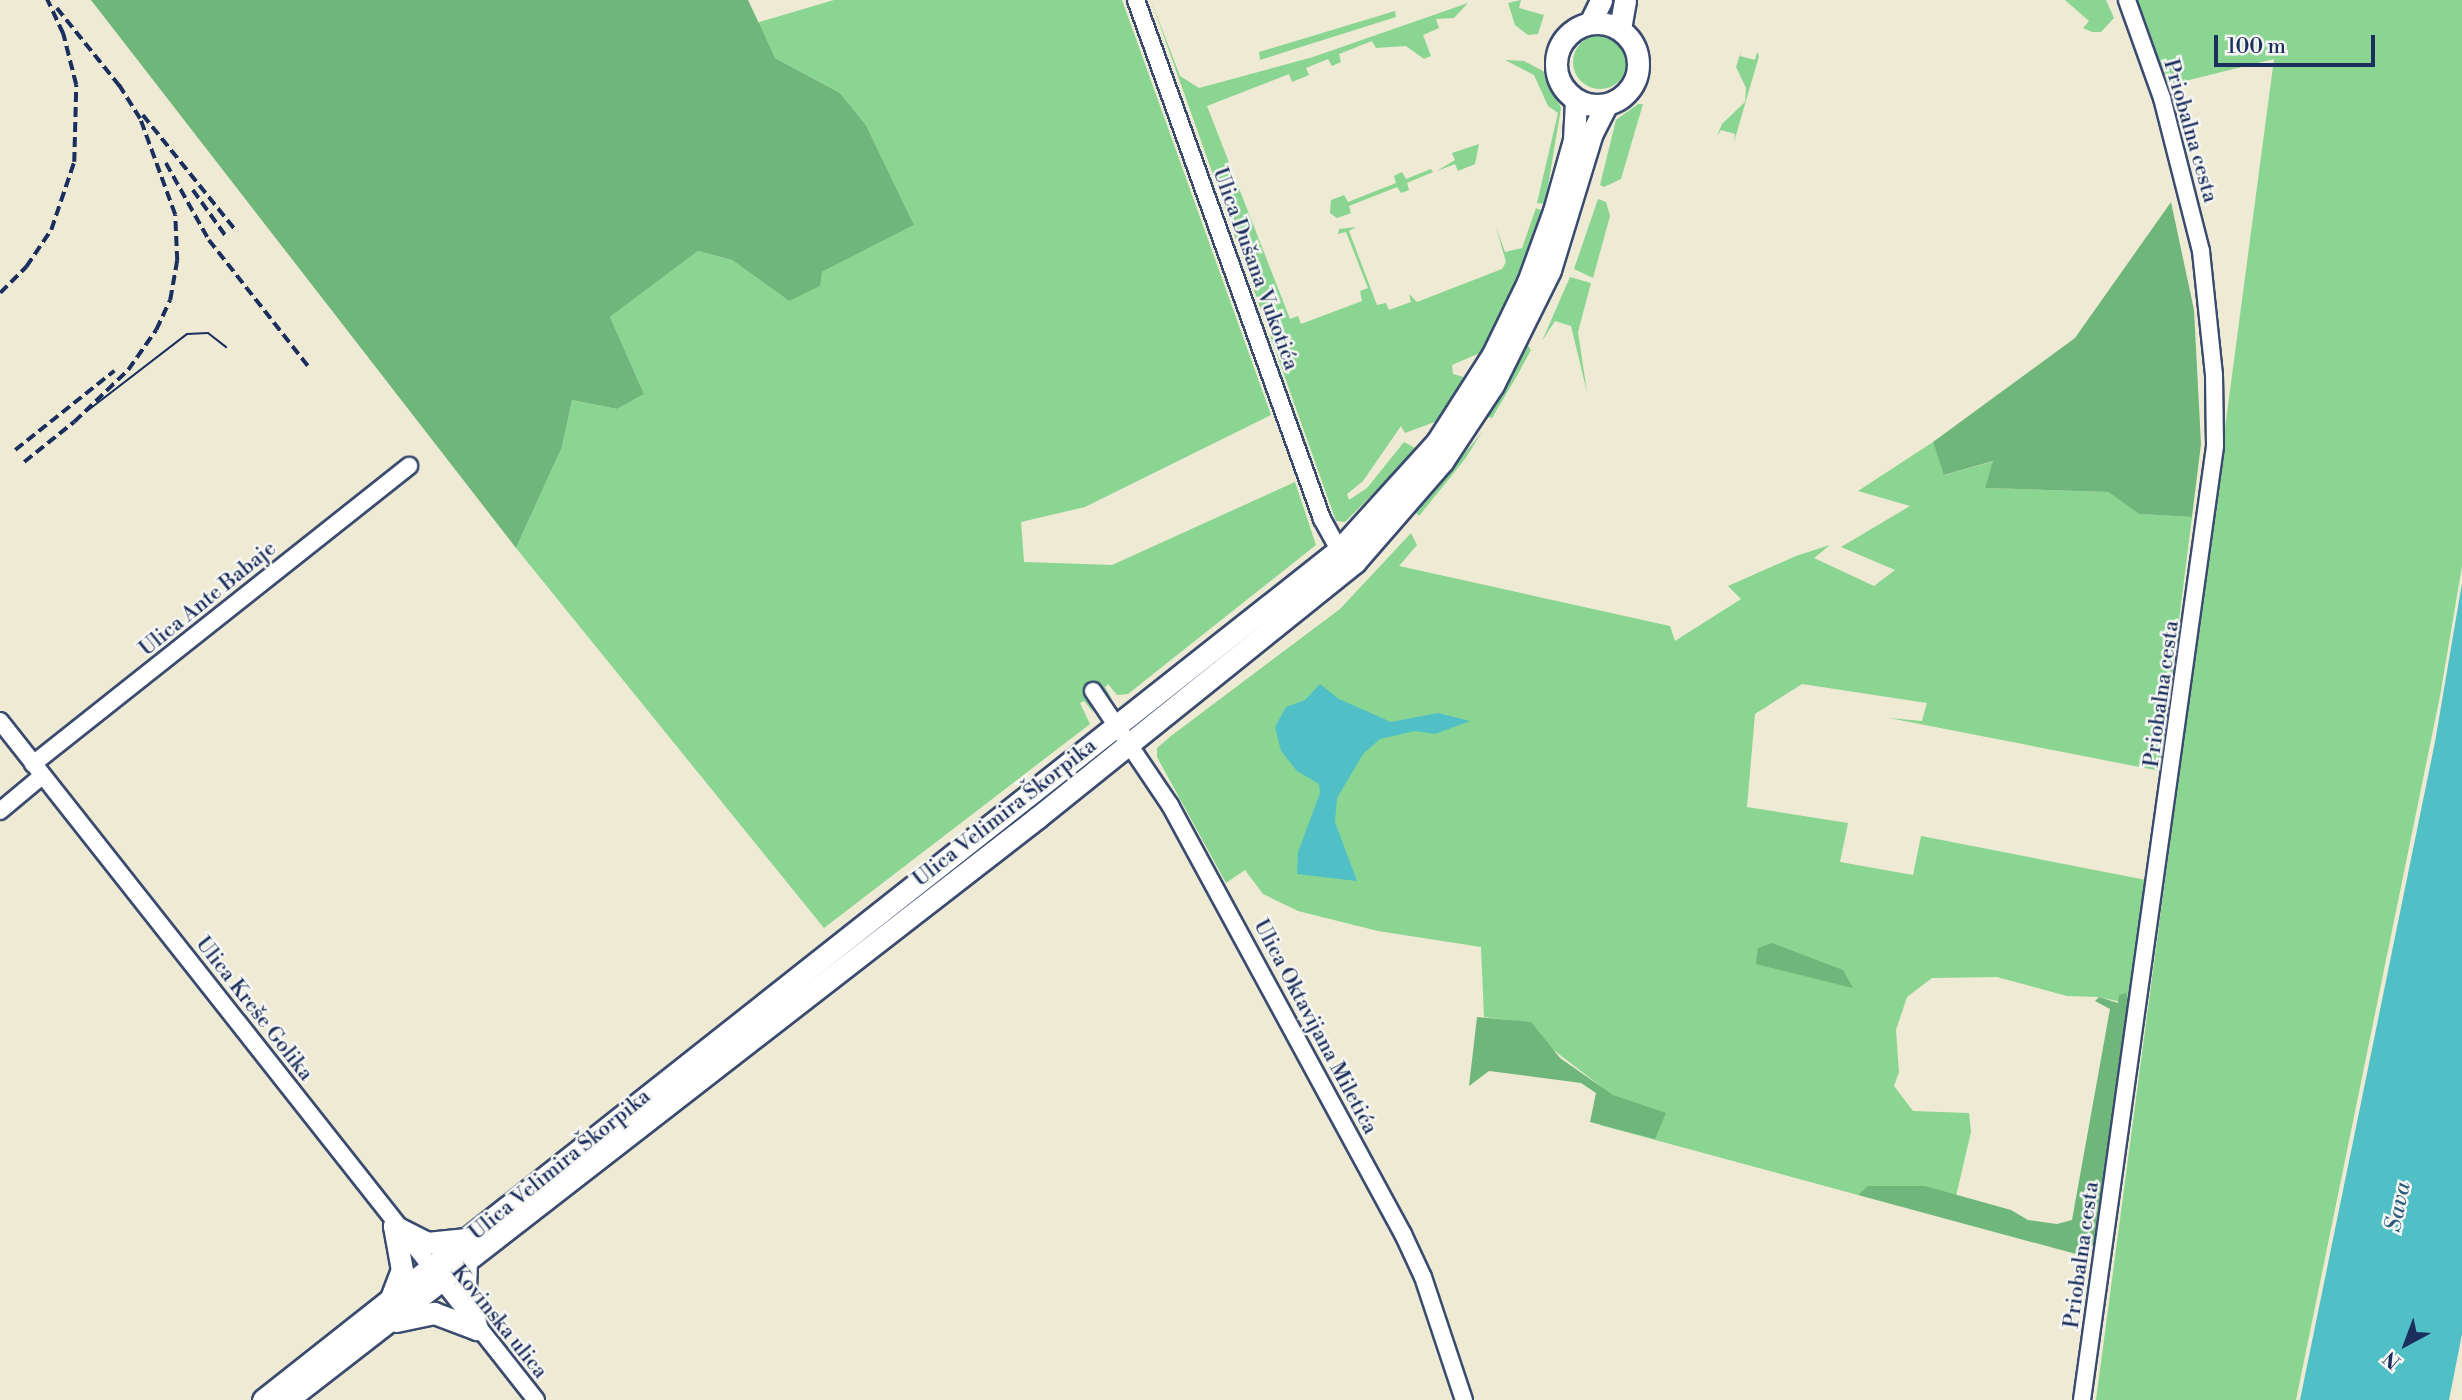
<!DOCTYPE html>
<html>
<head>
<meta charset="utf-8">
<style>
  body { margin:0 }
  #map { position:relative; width:2462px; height:1400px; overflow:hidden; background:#eeead4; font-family:"Libre Bodoni",serif }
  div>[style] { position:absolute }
  .green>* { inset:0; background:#8ad591 }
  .round { border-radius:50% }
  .forest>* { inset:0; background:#6fb67b }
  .water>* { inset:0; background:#51bfc6 }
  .roads { filter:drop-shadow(2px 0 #3b4b70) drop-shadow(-2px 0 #3b4b70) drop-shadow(0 2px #3b4b70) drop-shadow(0 -2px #3b4b70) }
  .minor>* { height:16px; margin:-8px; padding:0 8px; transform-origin:8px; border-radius:8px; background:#fff }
  .major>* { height:21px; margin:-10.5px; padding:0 10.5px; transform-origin:10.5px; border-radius:10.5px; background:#fff }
  .major>.ring { margin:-10.5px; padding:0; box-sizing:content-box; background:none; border:21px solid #fff; border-radius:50% }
  .tram>* { height:2px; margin:-1px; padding:0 1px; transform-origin:1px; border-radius:1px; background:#1b2f5e }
  .rail>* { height:3.5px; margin-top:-1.75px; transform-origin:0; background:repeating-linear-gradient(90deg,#1b2f5e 0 10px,transparent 0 15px) }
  span { translate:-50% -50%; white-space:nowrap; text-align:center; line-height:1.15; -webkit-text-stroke:5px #f6f6f2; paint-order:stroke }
  .street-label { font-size:21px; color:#1b2f5e }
  .water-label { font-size:23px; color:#2b5a7d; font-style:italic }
  .north { position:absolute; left:2371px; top:1309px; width:70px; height:70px; -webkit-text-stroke:5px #f6f6f2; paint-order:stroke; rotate:221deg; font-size:19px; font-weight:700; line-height:28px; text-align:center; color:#1b2f5e }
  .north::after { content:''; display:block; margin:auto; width:24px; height:32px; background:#1b2f5e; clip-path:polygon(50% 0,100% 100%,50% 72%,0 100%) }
  .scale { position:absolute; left:2214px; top:35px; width:161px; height:32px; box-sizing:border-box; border:4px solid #1b2f5e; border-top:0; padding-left:9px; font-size:21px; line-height:24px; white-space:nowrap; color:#1b2f5e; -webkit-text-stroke:5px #f6f6f2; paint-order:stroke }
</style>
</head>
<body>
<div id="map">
  <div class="green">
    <div style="clip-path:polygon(748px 0,756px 23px,834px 0,1122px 0,1271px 415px,1085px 507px,1021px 522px,1024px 562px,1112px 565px,1295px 482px,1316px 545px,1128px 694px,1117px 695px,1108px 684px,1105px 687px,1112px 699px,1100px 688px,1087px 697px,1094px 713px,1084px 701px,1080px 703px,1090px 724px,824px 928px,516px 548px,562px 447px,572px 400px,617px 409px,644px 394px,610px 317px,698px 251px,732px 260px,789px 301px,822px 272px,914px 225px,866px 125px,840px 93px,775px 58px,756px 23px)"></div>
    <div style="clip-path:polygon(1151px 0,1180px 76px,1199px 88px,1313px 57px,1468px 3px,1454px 18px,1436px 19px,1439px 28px,1423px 35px,1431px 56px,1424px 59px,1406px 46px,1376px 48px,1372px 41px,1339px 54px,1341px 62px,1332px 66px,1328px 59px,1306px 68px,1309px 75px,1292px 82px,1289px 74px,1207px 106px,1290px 319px,1298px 316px,1301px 324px,1362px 301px,1360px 291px,1368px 288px,1346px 232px,1338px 234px,1339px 229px,1356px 227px,1349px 231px,1377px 305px,1386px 303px,1389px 310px,1411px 302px,1409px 294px,1417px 302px,1502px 269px,1506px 262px,1496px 227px,1505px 252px,1522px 248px,1536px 208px,1543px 211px,1509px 299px,1482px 352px,1452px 365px,1453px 374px,1467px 378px,1440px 420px,1405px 433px,1401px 426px,1363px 481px,1347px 494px,1349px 500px,1367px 488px,1404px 442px,1417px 449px,1345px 522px,1336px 521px)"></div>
    <div style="clip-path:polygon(1521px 0,1519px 8px,1544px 15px,1538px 34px,1528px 35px,1515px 25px,1508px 3px)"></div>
    <div style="clip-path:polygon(2065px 0,2106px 0,2114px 18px,2101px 32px,2092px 32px,2083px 28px,2089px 21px)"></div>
    <div style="clip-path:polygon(2137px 0,2462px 0,2462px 566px,2440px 696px,2296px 1400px,2096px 1400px,2274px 59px,2161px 87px)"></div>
    <div style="clip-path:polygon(1395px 11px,1396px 17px,1260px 60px,1259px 52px)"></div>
    <div class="round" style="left:1573px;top:35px;width:54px;height:54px"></div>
    <div style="clip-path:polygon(1742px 48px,1740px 56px,1755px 60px,1757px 52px,1759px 56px,1734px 142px,1735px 134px,1721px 130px,1717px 136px,1722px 124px,1745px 102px,1746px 88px,1736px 67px)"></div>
    <div style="clip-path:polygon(1505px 60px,1524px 61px,1543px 71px,1561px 108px,1545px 204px,1537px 203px,1558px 113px,1548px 106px,1534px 75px)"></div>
    <div style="clip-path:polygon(1638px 104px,1643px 104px,1621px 179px,1604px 187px,1600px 185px,1616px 120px)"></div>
    <div style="clip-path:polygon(1187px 113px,1308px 448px,1305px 450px,1185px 114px)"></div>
    <div style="clip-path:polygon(1479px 144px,1475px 164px,1458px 171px,1455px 164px,1437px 171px,1455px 160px,1452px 153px)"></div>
    <div style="clip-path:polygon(1431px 169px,1433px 172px,1407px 183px,1409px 190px,1401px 193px,1397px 187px,1349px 206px,1351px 213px,1337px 218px,1330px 213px,1331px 200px,1344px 195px,1348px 202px,1396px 183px,1394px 176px,1402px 172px,1406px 179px)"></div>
    <div style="clip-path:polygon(1598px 199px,1606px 202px,1610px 216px,1593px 278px,1574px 269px)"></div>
    <div style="clip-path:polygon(1570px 277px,1591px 283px,1578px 332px,1587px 392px,1571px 326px,1555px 321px,1542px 341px)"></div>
    <div style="clip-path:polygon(1527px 344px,1531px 350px,1518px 374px,1492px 418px,1488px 417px,1486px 411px)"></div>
    <div style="clip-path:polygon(1482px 432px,1465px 459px,1419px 516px,1416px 513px)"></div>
    <div style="clip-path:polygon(1933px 442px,1945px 475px,1994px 461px,1985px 488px,2108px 492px,2139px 514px,2192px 517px,2160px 771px,1889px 718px,1922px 721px,1927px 703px,1802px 684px,1755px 714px,1747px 807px,1848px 823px,1840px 862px,1913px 875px,1921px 836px,2146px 880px,2130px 1004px,2099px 997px,2067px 996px,1997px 977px,1932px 978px,1907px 997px,1896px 1030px,1899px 1072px,1894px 1086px,1913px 1111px,1969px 1113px,1971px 1132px,1956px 1196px,1924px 1186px,1869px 1186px,1858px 1195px,1600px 1125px,1603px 1088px,1516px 1021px,1484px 1017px,1481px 947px,1378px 931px,1298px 911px,1263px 894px,1245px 870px,1226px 883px,1157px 757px,1157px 748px,1171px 736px,1340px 609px,1411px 533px,1417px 545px,1399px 566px,1670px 626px,1675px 641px,1741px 599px,1728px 586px,1796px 556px,1830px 545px,1814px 558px,1874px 586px,1895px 570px,1841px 547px,1910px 506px,1858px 491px)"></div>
  </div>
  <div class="forest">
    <div style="clip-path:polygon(91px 0,748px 0,775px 58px,840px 93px,866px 125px,914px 225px,822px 272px,820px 286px,789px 301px,732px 260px,698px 251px,610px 317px,644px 394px,617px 409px,572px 400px,562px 447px,516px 548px)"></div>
    <div style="clip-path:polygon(2171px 202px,2194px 310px,2201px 444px,2192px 517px,2139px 514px,2108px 492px,1985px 488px,1993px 461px,1944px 475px,1933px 442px,2075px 338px)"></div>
    <div style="clip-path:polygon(1772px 943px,1843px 970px,1853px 988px,1756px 964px,1758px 948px)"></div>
    <div style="clip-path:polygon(2126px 993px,2130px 1004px,2096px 1243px,2084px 1252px,2076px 1254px,1858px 1195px,1868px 1186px,1925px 1186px,2011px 1210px,2028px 1220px,2057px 1224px,2072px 1220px,2110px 1009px,2095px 1001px,2099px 997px,2118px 1003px,2119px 995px)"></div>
    <div style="clip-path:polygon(1477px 1017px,1531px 1022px,1560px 1058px,1613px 1095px,1666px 1113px,1655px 1139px,1590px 1122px,1596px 1093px,1581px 1083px,1489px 1071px,1469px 1086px)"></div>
  </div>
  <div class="water">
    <div style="clip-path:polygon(2462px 583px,2462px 1334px,2449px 1400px,2300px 1400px,2435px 742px)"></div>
    <div style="clip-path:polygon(1320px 684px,1339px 699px,1391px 722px,1438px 713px,1470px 721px,1435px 734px,1415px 731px,1380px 739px,1363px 754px,1337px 798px,1335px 822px,1357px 881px,1297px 874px,1298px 852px,1320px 793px,1319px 784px,1297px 771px,1281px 751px,1275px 727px,1286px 707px,1305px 700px)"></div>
  </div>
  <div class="roads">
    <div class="minor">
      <div style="left:1136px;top:0;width:551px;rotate:70.28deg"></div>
      <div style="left:1322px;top:519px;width:35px;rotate:61deg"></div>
      <div style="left:1093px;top:691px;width:138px;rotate:56deg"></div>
      <div style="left:1170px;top:805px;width:488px;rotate:61.5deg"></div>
      <div style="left:1403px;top:1234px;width:47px;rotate:65.1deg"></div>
      <div style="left:1423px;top:1277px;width:130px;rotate:71.6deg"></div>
      <div style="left:0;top:721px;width:865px;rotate:51.71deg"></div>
      <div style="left:33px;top:764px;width:480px;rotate:-38.4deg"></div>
      <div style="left:0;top:811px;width:55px;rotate:-39.8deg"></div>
      <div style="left:2082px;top:1400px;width:963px;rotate:-82.06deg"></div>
      <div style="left:2215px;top:446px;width:71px;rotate:-90.8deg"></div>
      <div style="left:2214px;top:375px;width:125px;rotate:-96deg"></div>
      <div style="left:2201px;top:251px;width:158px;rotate:-104.3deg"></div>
      <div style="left:2162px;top:98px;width:104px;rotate:-109.7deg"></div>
    </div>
    <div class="major">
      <div class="ring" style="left:1556px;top:23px;width:61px;height:61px"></div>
      <div style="left:1590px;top:23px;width:25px;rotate:-64deg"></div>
      <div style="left:1620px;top:29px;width:29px;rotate:-80deg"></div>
      <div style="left:394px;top:1226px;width:37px;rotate:27deg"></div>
      <div style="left:427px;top:1243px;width:37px;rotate:-6deg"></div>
      <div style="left:466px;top:1261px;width:27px;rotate:92deg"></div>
      <div style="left:465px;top:1288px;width:43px;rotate:73.7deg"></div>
      <div style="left:391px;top:1298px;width:30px;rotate:-69deg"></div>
      <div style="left:402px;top:1270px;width:45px;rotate:-100.3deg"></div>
      <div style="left:396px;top:1321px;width:39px;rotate:-12deg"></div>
      <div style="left:434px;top:1313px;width:46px;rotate:20.4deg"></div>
      <div style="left:263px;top:1400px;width:1371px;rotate:-38.31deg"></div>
      <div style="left:1339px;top:550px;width:146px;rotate:-47.8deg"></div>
      <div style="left:1437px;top:442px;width:104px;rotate:-57.5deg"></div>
      <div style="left:1493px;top:354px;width:80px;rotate:-64.1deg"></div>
      <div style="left:1528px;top:282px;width:76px;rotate:-69.9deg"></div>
      <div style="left:1554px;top:211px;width:74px;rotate:-74.3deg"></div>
      <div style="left:1574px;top:140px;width:40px;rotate:-87.1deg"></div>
      <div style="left:287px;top:1400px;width:951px;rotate:-37.82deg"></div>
      <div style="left:1038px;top:817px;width:407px;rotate:-38.8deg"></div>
      <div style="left:1355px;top:562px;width:133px;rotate:-49deg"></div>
      <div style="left:1442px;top:462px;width:92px;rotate:-56.5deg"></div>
      <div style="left:1493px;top:385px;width:128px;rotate:-63.6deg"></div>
      <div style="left:1550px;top:270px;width:143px;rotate:-73deg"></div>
      <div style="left:1592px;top:133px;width:31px;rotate:-63deg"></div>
    </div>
  </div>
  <div class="tram">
    <div style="left:87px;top:411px;width:126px;rotate:-37.6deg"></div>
    <div style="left:187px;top:334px;width:21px;rotate:-3deg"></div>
    <div style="left:208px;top:333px;width:23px;rotate:38deg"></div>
  </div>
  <div class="rail">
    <div style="left:57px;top:8px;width:105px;rotate:51.2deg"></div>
    <div style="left:143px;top:115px;width:150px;rotate:51.2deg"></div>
    <div style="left:166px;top:163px;width:88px;rotate:60.8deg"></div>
    <div style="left:209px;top:240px;width:160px;rotate:51.8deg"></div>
    <div style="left:193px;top:190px;width:60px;rotate:54.5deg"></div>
    <div style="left:0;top:293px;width:37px;rotate:-45deg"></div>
    <div style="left:26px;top:267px;width:45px;rotate:-56deg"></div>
    <div style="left:51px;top:230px;width:72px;rotate:-71.3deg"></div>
    <div style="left:74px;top:162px;width:77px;rotate:-88.5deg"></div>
    <div style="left:76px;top:85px;width:53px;rotate:-104.3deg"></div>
    <div style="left:63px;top:34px;width:38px;rotate:-115deg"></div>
    <div style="left:15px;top:450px;width:127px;rotate:-38.6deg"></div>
    <div style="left:24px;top:462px;width:64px;rotate:-38.7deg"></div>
    <div style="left:74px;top:422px;width:75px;rotate:-43.9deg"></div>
    <div style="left:128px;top:370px;width:49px;rotate:-55deg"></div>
    <div style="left:156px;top:330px;width:33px;rotate:-65deg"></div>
    <div style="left:170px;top:300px;width:40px;rotate:-80deg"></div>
    <div style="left:177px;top:261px;width:46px;rotate:-92.5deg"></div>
    <div style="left:175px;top:215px;width:102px;rotate:-110deg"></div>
    <div style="left:140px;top:119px;width:41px;rotate:-122.2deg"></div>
  </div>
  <div class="street-label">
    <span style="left:2190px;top:131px;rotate:74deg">Priobalna cesta</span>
    <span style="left:1255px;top:269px;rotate:70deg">Ulica Dušana Vukotića</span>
    <span style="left:208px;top:599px;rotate:-39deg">Ulica Ante Babaje</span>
    <span style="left:2162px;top:694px;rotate:-82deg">Priobalna cesta</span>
    <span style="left:1005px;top:813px;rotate:-38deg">Ulica Velimira Škorpika</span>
    <span style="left:254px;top:1009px;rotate:52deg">Ulica Kreše Golika</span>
    <span style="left:1315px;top:1027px;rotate:62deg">Ulica Oktavijana Miletića</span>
    <span style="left:560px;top:1165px;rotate:-39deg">Ulica Velimira Škorpika</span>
    <span style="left:2082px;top:1255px;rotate:-82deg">Priobalna cesta</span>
    <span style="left:499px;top:1322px;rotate:51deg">Kovinska ulica</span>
  </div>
  <div class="water-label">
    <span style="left:2398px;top:1207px;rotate:-78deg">Sava</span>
  </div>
  <div class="north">N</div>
  <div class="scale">100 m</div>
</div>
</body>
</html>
